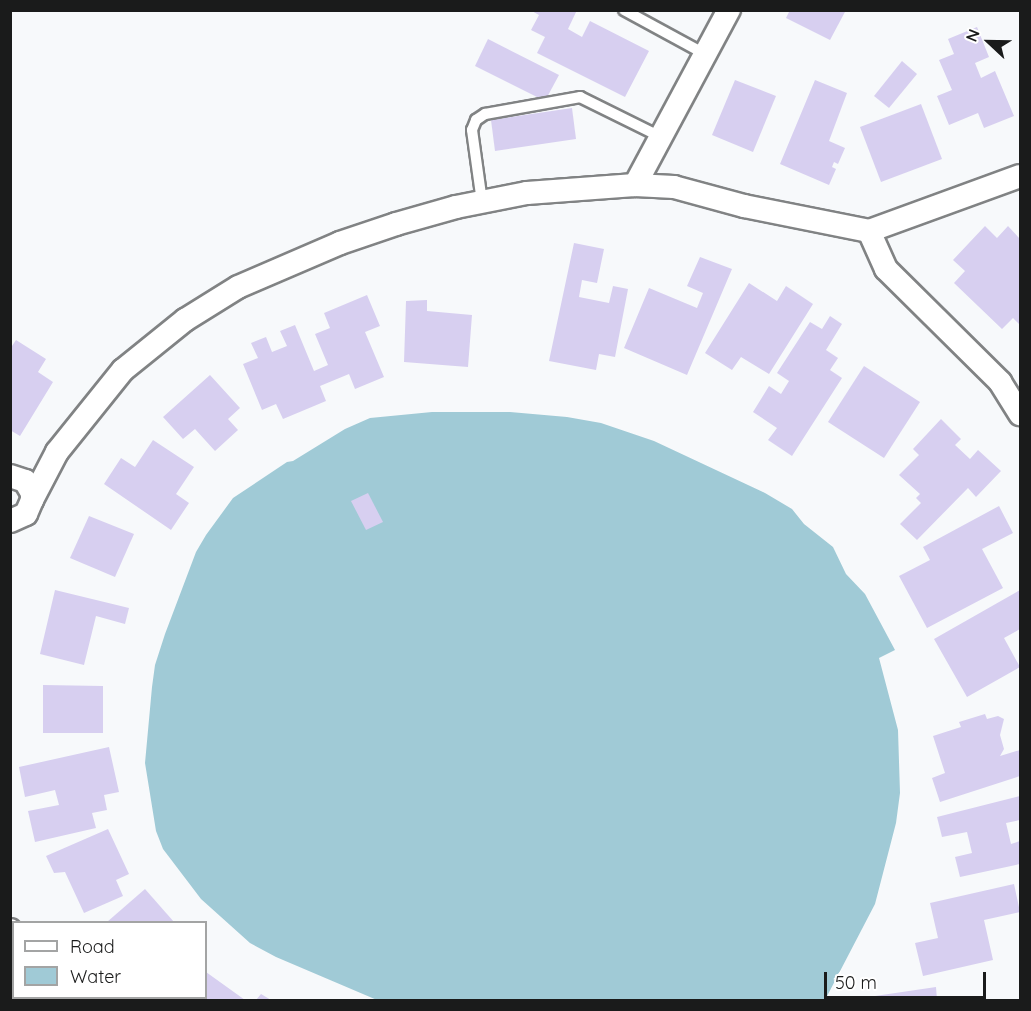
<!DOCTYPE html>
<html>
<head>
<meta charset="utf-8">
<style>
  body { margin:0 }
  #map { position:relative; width:1031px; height:1011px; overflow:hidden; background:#f7f9fb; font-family:Quicksand,sans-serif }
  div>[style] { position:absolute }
  .water>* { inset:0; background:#a0cad6 }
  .building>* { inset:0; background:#d7cff0 }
  .roads { filter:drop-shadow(2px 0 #818384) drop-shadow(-2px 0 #818384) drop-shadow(0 2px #818384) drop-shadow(0 -2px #818384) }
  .service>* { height:10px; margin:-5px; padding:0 5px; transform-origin:5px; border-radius:5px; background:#fff }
  .minor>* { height:22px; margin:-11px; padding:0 11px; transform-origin:11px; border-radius:11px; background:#fff }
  span { translate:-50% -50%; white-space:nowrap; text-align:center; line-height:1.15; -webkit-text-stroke:5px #fff; paint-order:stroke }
  .frame { position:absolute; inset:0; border:12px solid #1a1b1b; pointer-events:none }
  .legend { position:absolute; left:12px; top:921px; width:195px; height:78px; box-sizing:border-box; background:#fff; border:2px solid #a3a4a4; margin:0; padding:8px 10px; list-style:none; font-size:18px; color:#1a1b1b }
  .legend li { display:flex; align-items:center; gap:12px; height:30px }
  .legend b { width:30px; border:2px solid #a3a4a4 }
  .north { position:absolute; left:959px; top:12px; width:60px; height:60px; -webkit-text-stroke:4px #fff; paint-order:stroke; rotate:292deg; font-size:16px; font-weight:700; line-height:24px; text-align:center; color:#1a1b1b }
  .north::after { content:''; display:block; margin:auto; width:21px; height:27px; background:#1a1b1b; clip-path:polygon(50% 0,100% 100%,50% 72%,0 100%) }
  .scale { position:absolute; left:824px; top:972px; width:162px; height:27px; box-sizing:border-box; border:3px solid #1a1b1b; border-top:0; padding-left:8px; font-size:18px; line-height:21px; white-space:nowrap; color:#1a1b1b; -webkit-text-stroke:4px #fff; paint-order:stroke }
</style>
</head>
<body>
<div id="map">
  <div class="water">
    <div style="clip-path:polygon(432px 412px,510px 412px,567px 417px,601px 423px,654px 441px,765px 493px,792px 509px,804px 524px,833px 547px,846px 574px,865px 594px,895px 650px,879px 658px,898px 730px,900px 793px,896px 823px,875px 904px,825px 1000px,377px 1000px,276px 957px,250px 943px,201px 899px,163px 849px,156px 831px,145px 763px,152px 687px,155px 665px,165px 634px,196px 552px,206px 535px,233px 498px,287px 462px,293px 461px,345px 429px,370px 418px)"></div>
  </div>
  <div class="building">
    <div style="clip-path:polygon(530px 10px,577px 10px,568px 29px,582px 37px,590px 21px,649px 51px,625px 97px,537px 53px,545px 37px,531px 30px,539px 15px)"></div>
    <div style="clip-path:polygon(790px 10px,846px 10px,830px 40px,786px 18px)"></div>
    <div style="clip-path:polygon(977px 27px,989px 57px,975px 63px,981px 78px,995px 71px,1014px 116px,984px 128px,978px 113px,949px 125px,937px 96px,952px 90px,939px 60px,954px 54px,948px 39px)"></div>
    <div style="clip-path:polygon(488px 39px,559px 75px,545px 101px,475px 66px)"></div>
    <div style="clip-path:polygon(902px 61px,917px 74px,889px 108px,874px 96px)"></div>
    <div style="clip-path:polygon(735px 80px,776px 96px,753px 152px,712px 135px)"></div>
    <div style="clip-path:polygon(815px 80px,847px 93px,829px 141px,845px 148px,838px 164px,834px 162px,832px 167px,836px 169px,829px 185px,780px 164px)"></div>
    <div style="clip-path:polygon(921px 104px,942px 159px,881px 182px,860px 127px)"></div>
    <div style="clip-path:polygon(572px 108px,576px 139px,495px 151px,491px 120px)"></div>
    <div style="clip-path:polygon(985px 226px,997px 238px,1008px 226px,1020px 239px,1020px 325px,1013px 318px,1002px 329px,954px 283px,965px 271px,953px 260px)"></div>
    <div style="clip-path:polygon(574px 243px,604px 249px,597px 283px,582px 280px,579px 297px,609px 303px,613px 286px,628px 289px,615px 357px,599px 354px,596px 370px,549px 361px)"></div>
    <div style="clip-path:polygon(700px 257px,732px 269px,687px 375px,624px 348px,649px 288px,697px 308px,703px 293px,687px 286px)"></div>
    <div style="clip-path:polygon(749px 283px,777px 301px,786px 286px,813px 304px,769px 374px,741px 357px,732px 370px,705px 353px)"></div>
    <div style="clip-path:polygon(367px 295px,380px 326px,365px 332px,384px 377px,355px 389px,349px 374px,320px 386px,326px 401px,283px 419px,276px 404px,262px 410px,243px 364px,258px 358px,251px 343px,266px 337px,272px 352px,287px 346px,280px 331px,295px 325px,314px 371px,328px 365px,315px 334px,330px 328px,324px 313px)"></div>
    <div style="clip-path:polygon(427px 300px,427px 311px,472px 315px,468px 367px,404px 362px,406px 301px)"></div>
    <div style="clip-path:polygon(830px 316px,842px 324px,826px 350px,838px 358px,830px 370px,842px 378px,792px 456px,768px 440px,777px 428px,753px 412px,769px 386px,781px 394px,789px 381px,777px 373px,810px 322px,822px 329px)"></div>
    <div style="clip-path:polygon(16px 340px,46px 359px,38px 372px,53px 382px,20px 436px,10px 430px,10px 349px)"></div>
    <div style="clip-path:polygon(864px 366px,920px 402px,884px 458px,828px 422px)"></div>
    <div style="clip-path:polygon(210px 375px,240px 408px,228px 419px,238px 430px,215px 451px,195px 429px,183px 439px,163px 417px)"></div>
    <div style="clip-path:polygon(941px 419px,961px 439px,955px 445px,970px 459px,978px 450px,1001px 471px,976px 497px,968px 488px,917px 540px,900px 524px,921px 503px,916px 498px,920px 494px,899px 475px,919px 455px,913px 449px)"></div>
    <div style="clip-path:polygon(153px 440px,194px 467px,176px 494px,189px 503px,171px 530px,104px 484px,121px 458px,135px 467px)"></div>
    <div style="clip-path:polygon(368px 493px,383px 522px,366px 530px,351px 501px)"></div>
    <div style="clip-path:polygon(999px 506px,1013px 533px,982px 549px,1003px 588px,927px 628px,899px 576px,930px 560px,923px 547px)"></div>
    <div style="clip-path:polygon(89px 516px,134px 534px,115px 577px,70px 558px)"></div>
    <div style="clip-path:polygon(55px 590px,129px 608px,125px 624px,96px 616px,84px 665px,40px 654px)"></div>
    <div style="clip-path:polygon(1020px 590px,1020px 629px,1004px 638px,1020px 667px,967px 697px,934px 639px)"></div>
    <div style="clip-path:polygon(43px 685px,103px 686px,103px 733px,43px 733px)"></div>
    <div style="clip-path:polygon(985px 714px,987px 719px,998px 716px,1004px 719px,1000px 735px,1004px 749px,1000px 756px,1020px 750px,1020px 776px,940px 802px,932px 778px,945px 773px,933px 736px,961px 727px,959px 722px)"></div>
    <div style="clip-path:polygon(109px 747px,119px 792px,104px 795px,107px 810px,92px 813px,96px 828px,35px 842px,28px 811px,59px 805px,55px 790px,25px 797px,19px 767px)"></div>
    <div style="clip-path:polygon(1020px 796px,1020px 820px,1006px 823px,1011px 844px,1020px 841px,1020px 864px,960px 877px,955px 857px,972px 853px,967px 832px,942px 837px,937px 817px)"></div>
    <div style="clip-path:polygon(108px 829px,129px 874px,116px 880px,123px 896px,84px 913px,65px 872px,54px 873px,46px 856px)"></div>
    <div style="clip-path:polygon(1014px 884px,1020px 912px,984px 920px,993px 960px,923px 976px,915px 943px,938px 938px,930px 903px)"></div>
    <div style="clip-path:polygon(145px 889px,174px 922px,107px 922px)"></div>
    <div style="clip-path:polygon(206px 972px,245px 1000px,156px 1000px,158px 998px,206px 998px)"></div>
    <div style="clip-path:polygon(936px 987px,937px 1000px,876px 1000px,875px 996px)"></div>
    <div style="clip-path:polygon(261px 994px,271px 1000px,256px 1000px)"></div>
  </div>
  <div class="roads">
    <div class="service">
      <div style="left:624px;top:10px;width:92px;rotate:28.5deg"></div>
      <div style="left:482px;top:202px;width:73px;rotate:-97.9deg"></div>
      <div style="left:472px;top:130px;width:11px;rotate:-68deg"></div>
      <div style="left:476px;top:120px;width:11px;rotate:-34deg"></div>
      <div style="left:485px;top:114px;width:97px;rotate:-10.1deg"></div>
      <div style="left:580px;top:97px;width:90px;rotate:26.3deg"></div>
    </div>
    <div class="minor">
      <div style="left:635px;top:185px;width:199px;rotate:-61.8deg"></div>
      <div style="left:869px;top:231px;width:42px;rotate:65.9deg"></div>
      <div style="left:886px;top:269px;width:161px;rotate:44.7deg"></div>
      <div style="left:1000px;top:382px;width:38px;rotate:58deg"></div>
      <div style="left:10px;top:476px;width:16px;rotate:18deg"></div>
      <div style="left:25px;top:481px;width:14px;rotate:60deg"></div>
      <div style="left:32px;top:493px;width:7px;rotate:90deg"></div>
      <div style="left:32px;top:500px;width:15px;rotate:113deg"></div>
      <div style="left:26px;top:514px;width:17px;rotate:156deg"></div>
      <div style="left:32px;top:500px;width:54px;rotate:-62.5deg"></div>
      <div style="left:57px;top:452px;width:105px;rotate:-51.2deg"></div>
      <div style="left:123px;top:370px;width:80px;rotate:-38.9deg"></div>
      <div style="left:185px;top:320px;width:62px;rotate:-31.9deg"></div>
      <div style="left:238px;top:287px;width:111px;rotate:-23.3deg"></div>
      <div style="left:340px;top:243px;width:59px;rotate:-18.7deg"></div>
      <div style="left:396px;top:224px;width:62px;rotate:-15.8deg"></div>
      <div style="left:456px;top:207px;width:72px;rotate:-11.2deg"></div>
      <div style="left:527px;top:193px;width:108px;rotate:-4.2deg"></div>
      <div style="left:635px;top:185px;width:39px;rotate:3deg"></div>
      <div style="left:674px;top:187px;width:73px;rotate:15.2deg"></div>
      <div style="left:744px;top:206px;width:127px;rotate:11.3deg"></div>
      <div style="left:869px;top:231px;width:161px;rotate:-20deg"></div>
      <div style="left:10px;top:930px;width:7px;rotate:56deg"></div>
      <div style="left:32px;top:998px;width:2px;rotate:90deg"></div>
      <div style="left:51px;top:998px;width:3px;rotate:45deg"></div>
    </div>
  </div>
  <div class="frame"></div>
  <ul class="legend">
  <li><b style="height:8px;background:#fff"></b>Road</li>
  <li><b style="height:16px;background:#a0cad6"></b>Water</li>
  </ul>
  <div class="north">N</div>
  <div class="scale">50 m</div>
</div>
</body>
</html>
